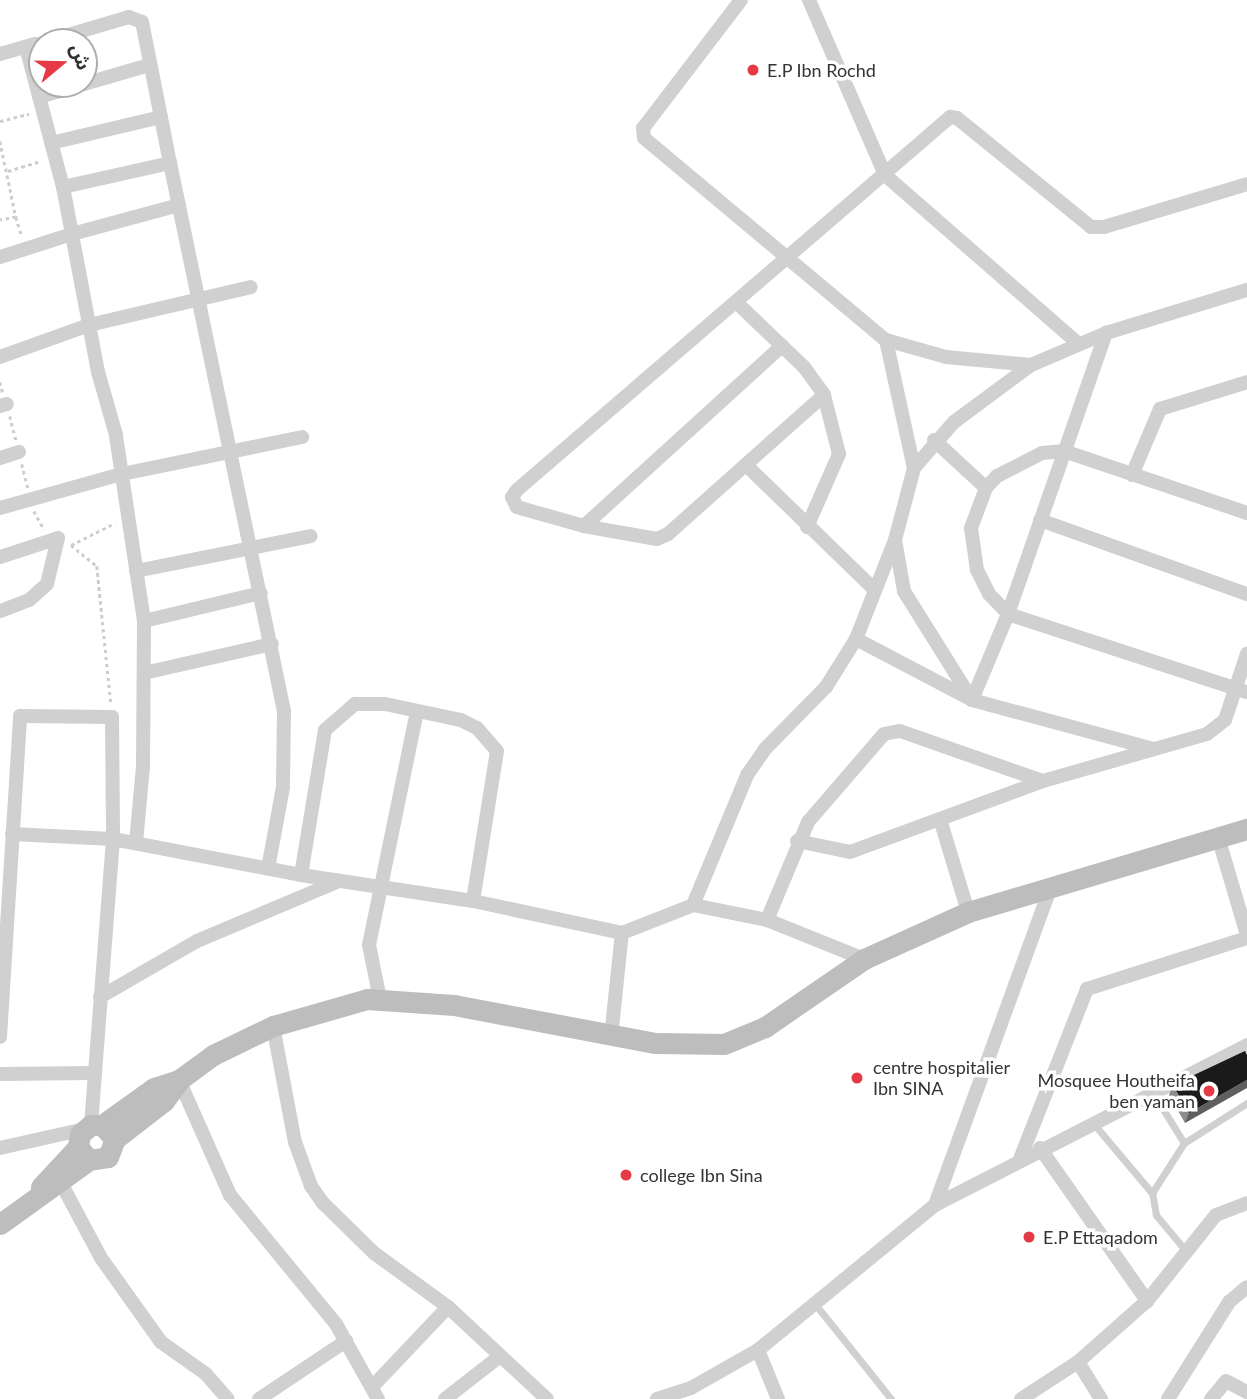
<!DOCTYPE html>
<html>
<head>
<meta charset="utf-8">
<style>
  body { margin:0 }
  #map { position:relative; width:1247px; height:1399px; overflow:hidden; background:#fff; font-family:Lato,"Noto Sans Arabic",sans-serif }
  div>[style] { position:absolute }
  .path>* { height:2.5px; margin-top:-1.25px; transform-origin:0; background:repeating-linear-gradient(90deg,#cdcdcd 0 3.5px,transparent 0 7px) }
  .lane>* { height:7px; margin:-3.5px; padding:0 3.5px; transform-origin:3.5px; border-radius:3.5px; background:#d0d0d0 }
  .street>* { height:14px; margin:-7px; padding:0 7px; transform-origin:7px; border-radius:7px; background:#d0d0d0 }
  .secondary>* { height:21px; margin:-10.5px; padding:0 10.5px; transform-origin:10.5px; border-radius:10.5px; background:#bdbdbd }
  .wall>* { inset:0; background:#8c8c8c }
  .shaded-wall>* { inset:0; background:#5f5f5f }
  .building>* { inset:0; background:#1a1a1a }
  .dots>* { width:19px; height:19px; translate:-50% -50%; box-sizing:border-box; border:4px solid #fff; border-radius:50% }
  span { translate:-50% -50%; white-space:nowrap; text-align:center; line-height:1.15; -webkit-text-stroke:7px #fff; paint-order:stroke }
  .poi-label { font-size:18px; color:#333 }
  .left { translate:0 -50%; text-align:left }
  .right { translate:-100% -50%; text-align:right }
  .north { position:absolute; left:28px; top:28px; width:70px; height:70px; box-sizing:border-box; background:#fff; border:2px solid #adadad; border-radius:50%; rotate:71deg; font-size:19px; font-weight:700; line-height:28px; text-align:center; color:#333 }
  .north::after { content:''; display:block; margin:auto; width:24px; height:32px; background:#e63946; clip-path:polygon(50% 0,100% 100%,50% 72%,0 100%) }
</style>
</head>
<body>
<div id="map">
  <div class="path">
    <div style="left:0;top:121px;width:30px;rotate:-14deg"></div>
    <div style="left:0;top:141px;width:78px;rotate:78.1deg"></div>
    <div style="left:16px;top:217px;width:16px;rotate:169deg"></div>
    <div style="left:8px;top:171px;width:34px;rotate:-17deg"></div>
    <div style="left:16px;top:217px;width:21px;rotate:73deg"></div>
    <div style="left:0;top:382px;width:11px;rotate:75deg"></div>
    <div style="left:10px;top:416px;width:25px;rotate:76deg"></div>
    <div style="left:22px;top:464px;width:25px;rotate:76deg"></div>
    <div style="left:34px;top:511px;width:21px;rotate:61deg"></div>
    <div style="left:71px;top:545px;width:33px;rotate:39deg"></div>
    <div style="left:97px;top:566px;width:138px;rotate:84.2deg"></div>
    <div style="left:71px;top:545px;width:49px;rotate:-26.6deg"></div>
  </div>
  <div class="lane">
    <div style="left:1153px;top:1093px;width:59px;rotate:58.2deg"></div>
    <div style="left:1093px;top:1123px;width:92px;rotate:49.9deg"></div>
    <div style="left:1186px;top:1251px;width:47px;rotate:-129.8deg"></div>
    <div style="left:1156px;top:1215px;width:22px;rotate:-100deg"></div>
    <div style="left:1152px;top:1193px;width:59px;rotate:-57.4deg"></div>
    <div style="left:1184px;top:1143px;width:75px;rotate:-32.4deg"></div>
    <div style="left:815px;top:1304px;width:122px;rotate:51.3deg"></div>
  </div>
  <div class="street">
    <div style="left:741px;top:0;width:161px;rotate:127.4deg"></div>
    <div style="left:643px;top:128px;width:10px;rotate:84deg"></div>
    <div style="left:644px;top:138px;width:315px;rotate:39.9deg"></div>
    <div style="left:886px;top:340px;width:131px;rotate:77.7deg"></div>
    <div style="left:809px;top:0;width:191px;rotate:66.5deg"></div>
    <div style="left:885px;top:175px;width:257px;rotate:41.1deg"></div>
    <div style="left:26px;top:47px;width:145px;rotate:75.2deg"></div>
    <div style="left:0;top:54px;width:37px;rotate:-16deg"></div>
    <div style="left:84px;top:84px;width:68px;rotate:-16.3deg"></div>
    <div style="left:39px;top:97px;width:46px;rotate:-16.5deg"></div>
    <div style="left:51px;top:143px;width:113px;rotate:-13.3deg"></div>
    <div style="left:170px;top:163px;width:560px;rotate:78.25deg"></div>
    <div style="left:284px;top:711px;width:76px;rotate:90.8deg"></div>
    <div style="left:283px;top:787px;width:83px;rotate:100.4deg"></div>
    <div style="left:0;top:257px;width:76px;rotate:-17.7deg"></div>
    <div style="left:72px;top:234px;width:48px;rotate:-100.8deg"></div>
    <div style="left:63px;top:187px;width:110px;rotate:-12.6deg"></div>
    <div style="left:170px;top:163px;width:144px;rotate:-101.2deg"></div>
    <div style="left:142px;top:22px;width:14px;rotate:-159deg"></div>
    <div style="left:129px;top:17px;width:89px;rotate:163.6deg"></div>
    <div style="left:736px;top:302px;width:94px;rotate:43.7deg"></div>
    <div style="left:804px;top:367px;width:34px;rotate:54deg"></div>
    <div style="left:824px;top:395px;width:209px;rotate:138.3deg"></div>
    <div style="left:668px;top:534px;width:12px;rotate:156deg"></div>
    <div style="left:657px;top:539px;width:74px;rotate:-169.9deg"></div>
    <div style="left:584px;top:526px;width:70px;rotate:-164.2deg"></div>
    <div style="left:517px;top:507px;width:11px;rotate:-117deg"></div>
    <div style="left:512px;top:497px;width:9px;rotate:-54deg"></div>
    <div style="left:517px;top:490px;width:572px;rotate:-40.74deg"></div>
    <div style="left:950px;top:117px;width:7px;rotate:8deg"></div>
    <div style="left:957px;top:118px;width:173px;rotate:39.1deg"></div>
    <div style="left:1091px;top:227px;width:13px"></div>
    <div style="left:1104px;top:227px;width:149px;rotate:-16.7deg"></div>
    <div style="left:886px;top:340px;width:62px;rotate:15.8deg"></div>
    <div style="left:946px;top:357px;width:85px;rotate:5.4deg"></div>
    <div style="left:0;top:357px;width:95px;rotate:-19.8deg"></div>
    <div style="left:89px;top:325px;width:166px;rotate:-13.2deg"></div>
    <div style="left:0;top:406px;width:7px;rotate:-16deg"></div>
    <div style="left:934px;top:440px;width:71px;rotate:42.7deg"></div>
    <div style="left:0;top:458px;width:20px;rotate:-18deg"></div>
    <div style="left:746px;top:465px;width:177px;rotate:44.1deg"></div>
    <div style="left:1132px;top:475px;width:72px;rotate:-67deg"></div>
    <div style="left:1160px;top:409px;width:91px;rotate:-17.2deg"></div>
    <div style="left:0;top:508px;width:127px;rotate:-15.6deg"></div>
    <div style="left:122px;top:474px;width:184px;rotate:-11.6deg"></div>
    <div style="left:1247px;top:513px;width:193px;rotate:-161.3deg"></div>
    <div style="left:1064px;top:451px;width:22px;rotate:175deg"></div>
    <div style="left:1042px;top:453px;width:51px;rotate:152.9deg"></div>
    <div style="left:997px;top:476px;width:16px;rotate:133deg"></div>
    <div style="left:986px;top:488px;width:43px;rotate:110.6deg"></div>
    <div style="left:971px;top:528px;width:42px;rotate:81.9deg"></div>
    <div style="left:977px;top:570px;width:27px;rotate:63deg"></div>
    <div style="left:989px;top:594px;width:28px;rotate:46deg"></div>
    <div style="left:1008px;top:614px;width:251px;rotate:18.1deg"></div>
    <div style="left:1040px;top:520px;width:220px;rotate:19.7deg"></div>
    <div style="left:584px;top:526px;width:268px;rotate:-42.3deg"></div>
    <div style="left:807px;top:527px;width:80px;rotate:-66.3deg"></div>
    <div style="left:839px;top:454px;width:61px;rotate:-104.3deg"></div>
    <div style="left:895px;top:540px;width:106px;rotate:111.5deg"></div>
    <div style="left:856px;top:639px;width:131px;rotate:27.7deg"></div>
    <div style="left:972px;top:700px;width:188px;rotate:15.1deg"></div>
    <div style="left:0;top:557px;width:61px;rotate:-18.1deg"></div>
    <div style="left:58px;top:538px;width:47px;rotate:103.4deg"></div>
    <div style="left:47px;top:584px;width:24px;rotate:138deg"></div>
    <div style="left:29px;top:600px;width:31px;rotate:159deg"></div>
    <div style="left:136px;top:571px;width:178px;rotate:-11.3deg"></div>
    <div style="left:144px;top:621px;width:120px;rotate:-13.5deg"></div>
    <div style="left:144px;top:673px;width:131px;rotate:-12.8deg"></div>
    <div style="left:972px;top:700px;width:128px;rotate:-122deg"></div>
    <div style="left:904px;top:591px;width:52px;rotate:-100deg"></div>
    <div style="left:895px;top:540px;width:74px;rotate:-75.2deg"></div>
    <div style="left:914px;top:468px;width:61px;rotate:-49deg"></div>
    <div style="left:954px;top:422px;width:96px;rotate:-36.5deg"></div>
    <div style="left:1031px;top:365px;width:82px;rotate:-23.1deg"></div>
    <div style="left:1106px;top:333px;width:147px;rotate:-17deg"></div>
    <div style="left:972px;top:700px;width:93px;rotate:-67.3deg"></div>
    <div style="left:1008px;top:614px;width:298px;rotate:-70.8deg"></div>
    <div style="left:940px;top:819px;width:97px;rotate:73.2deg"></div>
    <div style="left:12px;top:834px;width:101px;rotate:2.8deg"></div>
    <div style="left:113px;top:839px;width:191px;rotate:10.8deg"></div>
    <div style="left:301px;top:875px;width:174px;rotate:8.6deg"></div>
    <div style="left:473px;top:901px;width:152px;rotate:12.1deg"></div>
    <div style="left:622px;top:933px;width:76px;rotate:-21.5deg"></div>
    <div style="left:693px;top:905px;width:76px;rotate:11.5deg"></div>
    <div style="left:1218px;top:837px;width:102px;rotate:73.5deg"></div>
    <div style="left:797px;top:841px;width:54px;rotate:11.7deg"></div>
    <div style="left:850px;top:852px;width:206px;rotate:-20.2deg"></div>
    <div style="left:1043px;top:781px;width:171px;rotate:-16deg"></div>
    <div style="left:1207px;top:734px;width:23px;rotate:-38deg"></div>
    <div style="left:1225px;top:720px;width:70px;rotate:-71.6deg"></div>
    <div style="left:136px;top:843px;width:77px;rotate:-84.8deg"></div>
    <div style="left:143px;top:766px;width:145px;rotate:-89.6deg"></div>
    <div style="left:144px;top:621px;width:188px;rotate:-98.6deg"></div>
    <div style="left:116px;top:435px;width:66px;rotate:-105.9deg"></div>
    <div style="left:98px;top:372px;width:140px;rotate:-100.7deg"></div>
    <div style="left:72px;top:234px;width:111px;rotate:-15.2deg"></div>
    <div style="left:301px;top:875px;width:147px;rotate:-80.6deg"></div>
    <div style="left:325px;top:730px;width:40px;rotate:-41deg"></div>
    <div style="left:355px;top:704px;width:30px"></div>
    <div style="left:385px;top:704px;width:78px;rotate:11.9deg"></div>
    <div style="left:461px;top:720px;width:18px;rotate:27deg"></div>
    <div style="left:477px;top:728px;width:30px;rotate:49deg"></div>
    <div style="left:497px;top:751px;width:152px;rotate:99.1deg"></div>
    <div style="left:693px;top:905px;width:141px;rotate:-67.4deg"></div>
    <div style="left:747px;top:775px;width:32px;rotate:-55deg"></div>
    <div style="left:765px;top:749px;width:87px;rotate:-45.5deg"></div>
    <div style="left:826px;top:687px;width:57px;rotate:-58deg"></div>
    <div style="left:864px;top:959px;width:105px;rotate:-158.1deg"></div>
    <div style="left:767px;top:920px;width:106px;rotate:-67.3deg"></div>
    <div style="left:808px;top:822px;width:116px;rotate:-49.2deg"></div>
    <div style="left:884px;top:734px;width:16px;rotate:-11deg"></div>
    <div style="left:900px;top:731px;width:151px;rotate:19.3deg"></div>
    <div style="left:100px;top:997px;width:112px;rotate:-30deg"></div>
    <div style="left:197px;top:941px;width:154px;rotate:-22.9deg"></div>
    <div style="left:380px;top:999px;width:55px;rotate:-101.5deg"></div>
    <div style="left:369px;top:945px;width:238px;rotate:-78.4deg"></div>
    <div style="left:273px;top:1026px;width:118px;rotate:79.3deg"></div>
    <div style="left:295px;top:1142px;width:47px;rotate:70deg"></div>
    <div style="left:311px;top:1186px;width:21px;rotate:55deg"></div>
    <div style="left:323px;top:1203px;width:71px;rotate:44.4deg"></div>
    <div style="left:374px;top:1253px;width:92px;rotate:36.1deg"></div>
    <div style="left:448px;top:1307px;width:135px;rotate:42.9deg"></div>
    <div style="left:0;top:1037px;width:322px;rotate:-86.4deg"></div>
    <div style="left:20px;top:716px;width:92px;rotate:0.6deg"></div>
    <div style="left:112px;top:717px;width:122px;rotate:89.5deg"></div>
    <div style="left:113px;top:839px;width:287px;rotate:94.4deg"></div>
    <div style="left:611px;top:1037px;width:105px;rotate:-84deg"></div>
    <div style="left:0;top:1074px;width:94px;rotate:-0.6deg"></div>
    <div style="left:179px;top:1080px;width:126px;rotate:66.1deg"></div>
    <div style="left:230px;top:1195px;width:167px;rotate:50.6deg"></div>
    <div style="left:336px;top:1324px;width:86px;rotate:60.8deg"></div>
    <div style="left:0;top:1148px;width:87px;rotate:-12.6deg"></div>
    <div style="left:1040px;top:1148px;width:187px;rotate:55deg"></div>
    <div style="left:1020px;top:1159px;width:183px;rotate:-68.5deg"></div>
    <div style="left:1087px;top:989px;width:168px;rotate:-17.7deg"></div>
    <div style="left:61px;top:1183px;width:85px;rotate:61.9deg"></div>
    <div style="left:101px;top:1258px;width:103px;rotate:54.5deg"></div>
    <div style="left:161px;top:1342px;width:55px;rotate:35.4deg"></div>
    <div style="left:206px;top:1374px;width:33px;rotate:49deg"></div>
    <div style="left:935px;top:1205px;width:339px;rotate:-70deg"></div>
    <div style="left:758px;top:1350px;width:53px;rotate:67.8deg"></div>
    <div style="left:1078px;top:1362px;width:44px;rotate:58.1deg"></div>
    <div style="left:373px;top:1386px;width:109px;rotate:-46.5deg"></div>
    <div style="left:259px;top:1399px;width:105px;rotate:-33.7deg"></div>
    <div style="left:445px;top:1399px;width:70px;rotate:-38deg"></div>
    <div style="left:657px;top:1399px;width:36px;rotate:-18deg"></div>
    <div style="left:691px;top:1388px;width:77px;rotate:-29.6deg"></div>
    <div style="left:758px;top:1350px;width:229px;rotate:-39.3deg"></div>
    <div style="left:935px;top:1205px;width:351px;rotate:-27.1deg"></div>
    <div style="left:1021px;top:1399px;width:68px;rotate:-33deg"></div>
    <div style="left:1078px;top:1362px;width:92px;rotate:-41.5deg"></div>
    <div style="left:1147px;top:1301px;width:110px;rotate:-51.3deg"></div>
    <div style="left:1216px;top:1215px;width:33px;rotate:-21deg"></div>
    <div style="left:1168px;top:1399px;width:115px;rotate:-57.8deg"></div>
    <div style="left:1229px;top:1302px;width:23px;rotate:-40deg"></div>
    <div style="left:1211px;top:1399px;width:23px;rotate:-50deg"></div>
    <div style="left:1226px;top:1381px;width:24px;rotate:28deg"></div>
  </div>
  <div class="secondary">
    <div style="left:102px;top:1125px;width:64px;rotate:-35.4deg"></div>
    <div style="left:154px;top:1088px;width:26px;rotate:-18deg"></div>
    <div style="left:179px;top:1080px;width:42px;rotate:-36.3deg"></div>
    <div style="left:213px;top:1055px;width:67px;rotate:-25.8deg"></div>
    <div style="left:273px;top:1026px;width:98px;rotate:-16deg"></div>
    <div style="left:367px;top:999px;width:87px;rotate:3.9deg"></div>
    <div style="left:454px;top:1005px;width:205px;rotate:10.7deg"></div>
    <div style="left:655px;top:1043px;width:69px;rotate:0.8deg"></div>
    <div style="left:724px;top:1044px;width:44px;rotate:-22.5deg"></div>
    <div style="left:765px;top:1027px;width:120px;rotate:-34.5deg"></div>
    <div style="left:864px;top:959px;width:114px;rotate:-24.3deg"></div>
    <div style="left:968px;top:912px;width:291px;rotate:-16.6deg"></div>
    <div style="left:115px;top:1139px;width:19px;rotate:-133deg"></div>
    <div style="left:102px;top:1125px;width:11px;rotate:180deg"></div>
    <div style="left:91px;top:1125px;width:14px;rotate:141deg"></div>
    <div style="left:80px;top:1134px;width:13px;rotate:99deg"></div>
    <div style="left:78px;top:1147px;width:17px;rotate:50deg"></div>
    <div style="left:89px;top:1160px;width:19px;rotate:-9deg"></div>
    <div style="left:108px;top:1157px;width:19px;rotate:-69deg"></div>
    <div style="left:115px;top:1139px;width:62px;rotate:-37.8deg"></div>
    <div style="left:164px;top:1101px;width:26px;rotate:-54deg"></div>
    <div style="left:41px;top:1187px;width:54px;rotate:-47.2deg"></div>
    <div style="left:0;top:1224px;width:110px;rotate:-35.7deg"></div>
  </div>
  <div class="wall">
    <div style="clip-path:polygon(1245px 1051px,1185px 1123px,1169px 1095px,1173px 1085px)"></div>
  </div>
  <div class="shaded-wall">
    <div style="clip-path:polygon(1247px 1080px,1247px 1088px,1185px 1123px,1189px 1113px)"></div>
  </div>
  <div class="building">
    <div style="clip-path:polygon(1245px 1051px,1247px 1055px,1247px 1080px,1189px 1113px,1173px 1085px)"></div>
  </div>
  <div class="dots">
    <div style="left:753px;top:70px;background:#e63946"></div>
    <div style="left:857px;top:1078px;background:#e63946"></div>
    <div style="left:1209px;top:1091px;background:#e63946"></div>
    <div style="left:626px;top:1175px;background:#e63946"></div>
    <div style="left:1029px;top:1237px;background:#e63946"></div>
  </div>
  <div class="poi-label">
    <span class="left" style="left:767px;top:70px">E.P Ibn Rochd</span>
    <span class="left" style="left:873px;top:1078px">centre hospitalier<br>Ibn SINA</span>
    <span class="right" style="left:1195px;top:1091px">Mosquee Houtheifa<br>ben yaman</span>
    <span class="left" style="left:640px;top:1175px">college Ibn Sina</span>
    <span class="left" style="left:1043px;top:1237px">E.P Ettaqadom</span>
  </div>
  <div class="north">ش</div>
</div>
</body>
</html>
